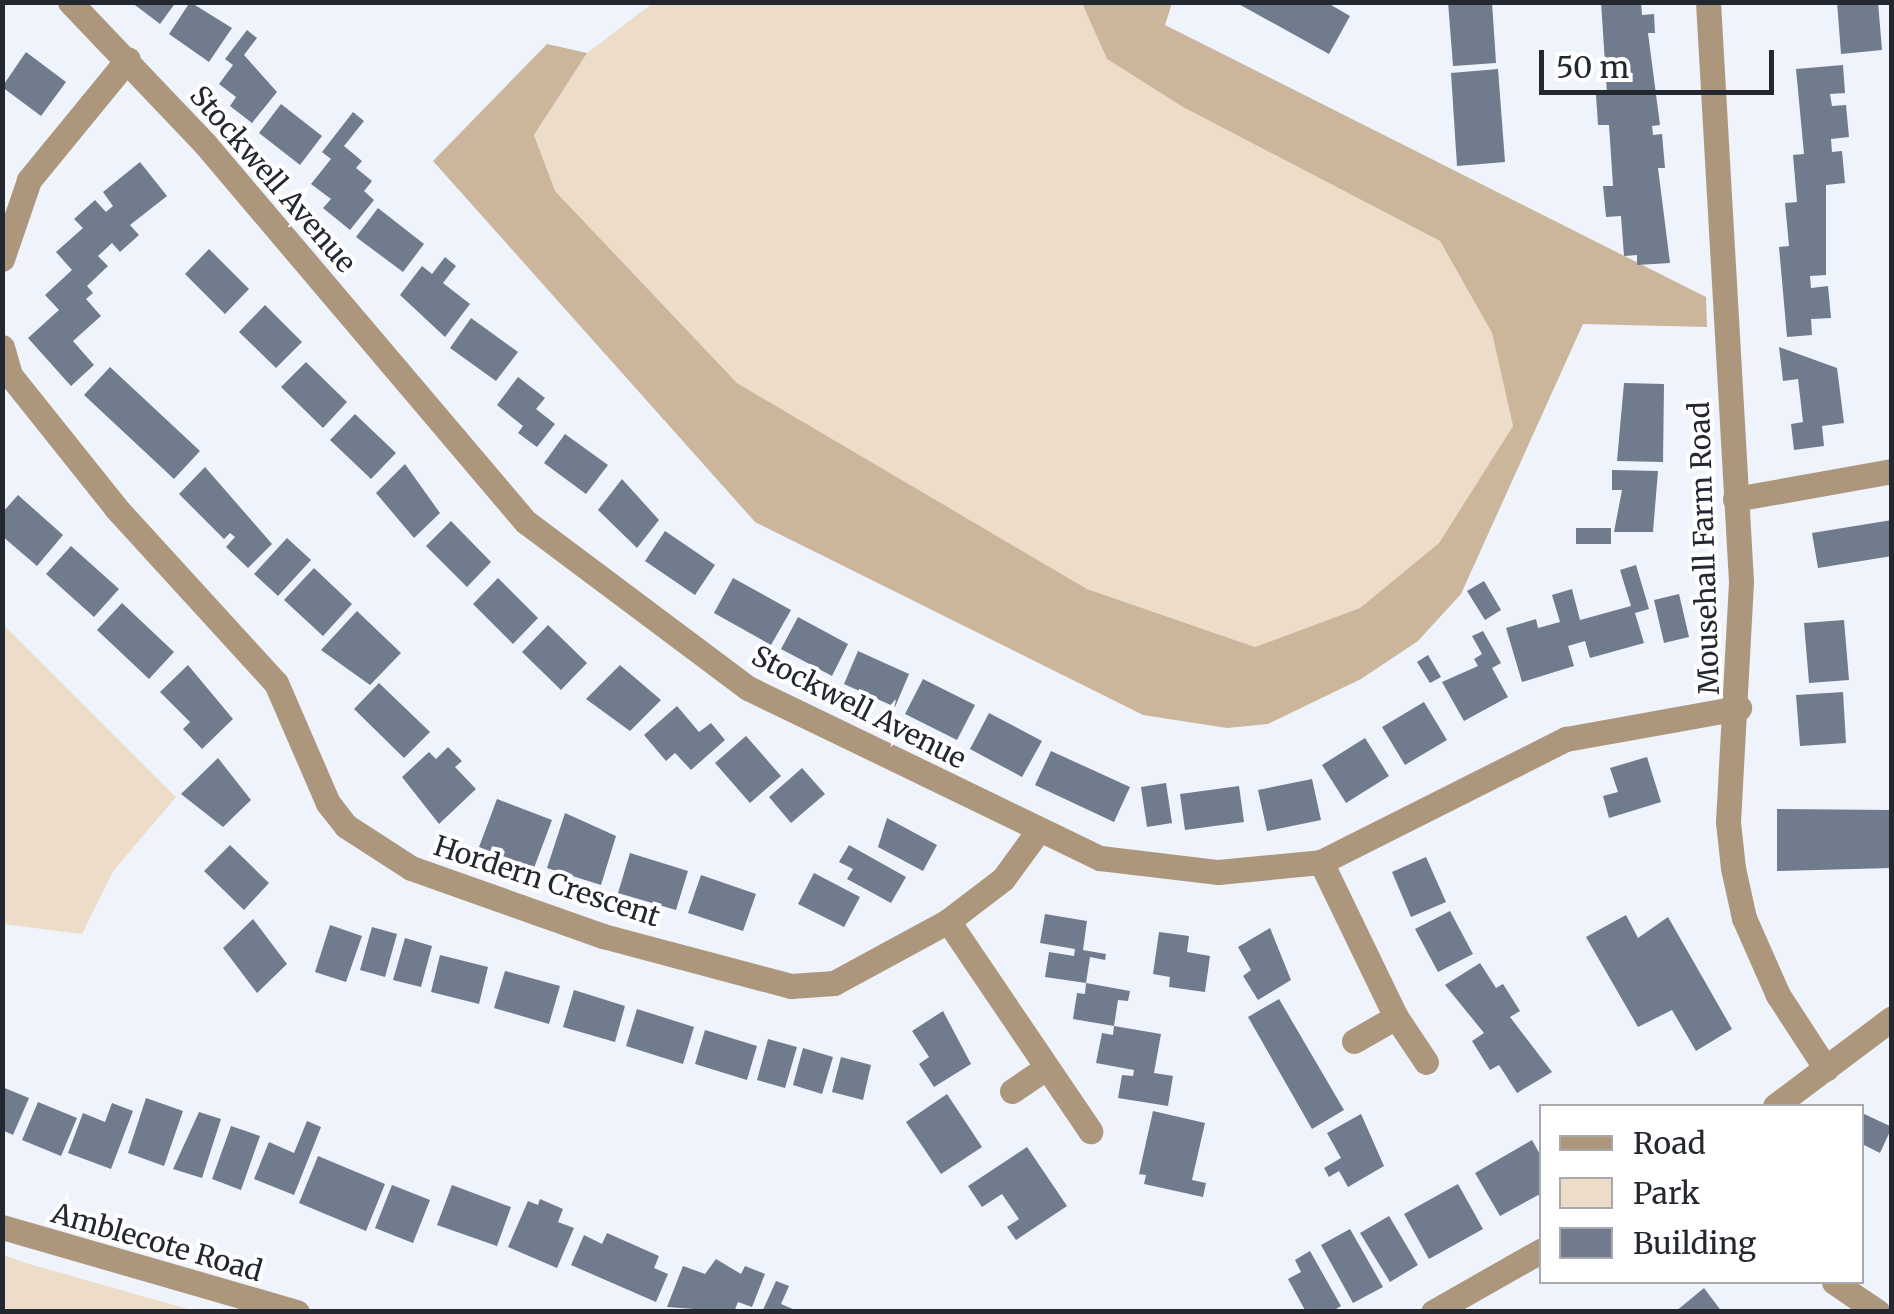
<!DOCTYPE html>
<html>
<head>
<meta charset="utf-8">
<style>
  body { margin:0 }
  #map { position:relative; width:1894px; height:1314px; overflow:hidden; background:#eff3fc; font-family:Merriweather,serif }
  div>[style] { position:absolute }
  .green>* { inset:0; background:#eddcc7 }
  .forest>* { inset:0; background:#cbb69c }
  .building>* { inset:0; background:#717b8e }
  .minor>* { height:25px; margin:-12.5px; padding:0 12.5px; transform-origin:12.5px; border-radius:12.5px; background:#ad977c }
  span { translate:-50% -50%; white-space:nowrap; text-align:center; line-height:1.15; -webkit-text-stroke:8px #fff; paint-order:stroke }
  .street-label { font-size:28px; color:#23272f }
  .frame { position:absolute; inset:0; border:5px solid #23272f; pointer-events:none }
  .legend { position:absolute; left:1539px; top:1104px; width:325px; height:180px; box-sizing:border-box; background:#fff; border:2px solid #a7a9ac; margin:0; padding:12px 18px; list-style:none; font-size:30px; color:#23272f }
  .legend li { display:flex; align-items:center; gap:20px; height:50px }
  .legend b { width:50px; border:2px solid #a7a9ac }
  .scale { position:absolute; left:1539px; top:50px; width:235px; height:45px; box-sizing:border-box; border:5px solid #23272f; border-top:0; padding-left:12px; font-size:30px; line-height:35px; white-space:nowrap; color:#23272f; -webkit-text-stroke:8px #fff; paint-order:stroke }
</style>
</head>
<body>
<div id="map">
  <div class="green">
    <div style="clip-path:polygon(653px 3px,1082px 3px,1107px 59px,1183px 107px,1440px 241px,1492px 333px,1513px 426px,1439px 543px,1360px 608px,1255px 647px,1087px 589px,737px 383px,555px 191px,534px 135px,587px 53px)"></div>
    <div style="clip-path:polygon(2px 623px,176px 797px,114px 870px,82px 934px,3px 924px)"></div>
    <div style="clip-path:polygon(3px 1255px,29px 1264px,195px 1311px,3px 1311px)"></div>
  </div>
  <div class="forest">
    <div style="clip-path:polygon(1082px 3px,1172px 3px,1165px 25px,1706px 297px,1707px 327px,1583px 324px,1461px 594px,1418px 641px,1361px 679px,1268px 724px,1227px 728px,1143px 715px,755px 522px,433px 161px,547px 44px,587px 53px,534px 135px,555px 191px,737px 383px,1087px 589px,1255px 647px,1360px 608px,1439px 543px,1513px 426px,1492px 333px,1440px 241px,1183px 107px,1107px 59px)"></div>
  </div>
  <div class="building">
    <div style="clip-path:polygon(131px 2px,176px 2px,160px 24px)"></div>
    <div style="clip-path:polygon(190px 2px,232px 28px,209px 62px,169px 34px)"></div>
    <div style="clip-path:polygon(1235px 2px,1326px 2px,1350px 16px,1329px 54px)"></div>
    <div style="clip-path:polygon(1448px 2px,1492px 2px,1496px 63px,1453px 66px)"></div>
    <div style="clip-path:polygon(1601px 2px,1641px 2px,1642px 15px,1654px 14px,1655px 33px,1648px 33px,1660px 125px,1652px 126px,1653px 135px,1662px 134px,1665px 168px,1658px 168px,1670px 263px,1637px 265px,1637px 255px,1624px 256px,1621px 216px,1606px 217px,1603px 186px,1613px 186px,1609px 125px,1598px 125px,1596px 95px,1607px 94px)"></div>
    <div style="clip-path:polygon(1837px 2px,1878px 2px,1882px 50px,1841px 54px)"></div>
    <div style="clip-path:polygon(247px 30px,257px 38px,244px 55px,277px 92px,252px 123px,230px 106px,236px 97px,219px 84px,233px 65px,225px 59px)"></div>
    <div style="clip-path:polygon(26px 52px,66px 82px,41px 116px,2px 87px)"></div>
    <div style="clip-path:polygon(1843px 65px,1845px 93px,1830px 94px,1832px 106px,1846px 105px,1849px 137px,1831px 139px,1832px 152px,1842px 151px,1845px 183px,1826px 185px,1826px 275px,1810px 276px,1811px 288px,1828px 286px,1831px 318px,1811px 319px,1812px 335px,1787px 337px,1779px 247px,1789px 246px,1785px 203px,1797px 202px,1793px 155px,1804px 154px,1796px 69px)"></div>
    <div style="clip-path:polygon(1498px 69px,1505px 162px,1457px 166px,1451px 73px)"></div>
    <div style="clip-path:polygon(281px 104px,322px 136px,300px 165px,259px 133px)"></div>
    <div style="clip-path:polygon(353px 112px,364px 121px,344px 146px,362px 161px,356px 168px,372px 181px,364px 191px,374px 200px,350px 230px,323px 208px,331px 199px,311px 184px,331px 159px,322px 152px)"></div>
    <div style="clip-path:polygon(140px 162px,167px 196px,130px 225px,139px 235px,120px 252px,112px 243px,98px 256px,108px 266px,87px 286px,93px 293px,86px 299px,101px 316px,73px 341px,94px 365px,71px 386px,28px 338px,59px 310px,45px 295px,72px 270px,56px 252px,83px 228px,74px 219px,95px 200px,106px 212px,113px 206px,103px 192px)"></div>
    <div style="clip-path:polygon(378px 208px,424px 244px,403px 272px,356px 237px)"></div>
    <div style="clip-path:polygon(209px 249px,249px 289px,225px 314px,185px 274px)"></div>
    <div style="clip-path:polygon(445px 257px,456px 266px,443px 283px,470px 304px,445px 337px,400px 295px,422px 266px,432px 274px)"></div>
    <div style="clip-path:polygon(265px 305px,302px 342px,276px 368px,239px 332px)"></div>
    <div style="clip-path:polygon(471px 318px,518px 352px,496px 381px,450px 348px)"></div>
    <div style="clip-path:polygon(1779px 347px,1837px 368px,1844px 423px,1822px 426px,1824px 446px,1794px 450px,1791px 424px,1803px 422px,1798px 379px,1783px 381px)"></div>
    <div style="clip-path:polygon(306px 362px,347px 402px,323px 428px,281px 387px)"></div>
    <div style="clip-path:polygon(110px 367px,200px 451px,174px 479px,84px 395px)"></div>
    <div style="clip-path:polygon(518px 377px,545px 398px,536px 409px,555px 424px,537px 447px,518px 433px,523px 426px,497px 405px)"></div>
    <div style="clip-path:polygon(1624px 383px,1664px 384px,1663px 462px,1617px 461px)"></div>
    <div style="clip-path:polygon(355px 414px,396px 453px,371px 479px,330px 440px)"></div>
    <div style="clip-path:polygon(565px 434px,608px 465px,586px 494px,544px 463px)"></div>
    <div style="clip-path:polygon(405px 464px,440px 513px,414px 538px,376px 493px)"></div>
    <div style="clip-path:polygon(205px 467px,272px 544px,248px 568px,226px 547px,235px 537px,230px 533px,224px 539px,179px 494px)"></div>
    <div style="clip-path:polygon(1612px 470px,1658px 471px,1653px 532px,1614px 532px,1622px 490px,1612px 490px)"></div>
    <div style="clip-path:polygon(622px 479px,659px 520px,637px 548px,598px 510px)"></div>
    <div style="clip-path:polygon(18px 495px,63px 535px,37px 566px,2px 536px,2px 513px)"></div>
    <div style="clip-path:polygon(1892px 520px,1892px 556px,1818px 568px,1812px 533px)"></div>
    <div style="clip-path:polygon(451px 521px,491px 562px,467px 587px,426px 546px)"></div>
    <div style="clip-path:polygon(1576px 528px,1611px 528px,1611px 544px,1576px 544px)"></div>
    <div style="clip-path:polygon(665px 531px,715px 565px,695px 595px,645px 561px)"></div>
    <div style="clip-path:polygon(287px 538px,311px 560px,278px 596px,254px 574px)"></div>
    <div style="clip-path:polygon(71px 546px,119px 589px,94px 617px,46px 574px)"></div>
    <div style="clip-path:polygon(1636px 565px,1649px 609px,1635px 613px,1644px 643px,1590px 658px,1585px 641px,1568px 646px,1574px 666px,1522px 682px,1506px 628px,1536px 619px,1538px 628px,1560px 622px,1552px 595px,1572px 589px,1580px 620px,1631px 606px,1620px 570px)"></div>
    <div style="clip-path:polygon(314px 568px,352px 604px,323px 636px,284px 600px)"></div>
    <div style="clip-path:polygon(498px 578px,538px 618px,513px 644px,473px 604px)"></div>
    <div style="clip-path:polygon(733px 578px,791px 610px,771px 645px,714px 613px)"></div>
    <div style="clip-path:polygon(1484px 581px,1501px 610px,1485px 620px,1467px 591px)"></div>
    <div style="clip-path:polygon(1679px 594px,1689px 637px,1664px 643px,1654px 600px)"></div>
    <div style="clip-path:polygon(122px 603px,174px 652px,149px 679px,97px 630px)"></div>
    <div style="clip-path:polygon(357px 611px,401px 653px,370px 685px,321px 650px)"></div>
    <div style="clip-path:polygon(798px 617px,848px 644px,832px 676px,781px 649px)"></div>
    <div style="clip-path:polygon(1844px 620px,1849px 680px,1809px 683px,1804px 623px)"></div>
    <div style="clip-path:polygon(548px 625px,587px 663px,561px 690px,522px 652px)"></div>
    <div style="clip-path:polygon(1483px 631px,1501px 663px,1492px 668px,1508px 697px,1464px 721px,1442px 682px,1478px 666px,1474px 659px,1482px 654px,1472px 636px)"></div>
    <div style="clip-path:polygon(858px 651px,909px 674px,895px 707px,844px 684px)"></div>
    <div style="clip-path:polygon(1428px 655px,1441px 677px,1430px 683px,1417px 662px)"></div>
    <div style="clip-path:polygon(188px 665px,233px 719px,202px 749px,183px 729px,190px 722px,160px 692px)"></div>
    <div style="clip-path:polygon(620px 665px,661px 700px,630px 731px,586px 699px)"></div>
    <div style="clip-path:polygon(923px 679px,975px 705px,957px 740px,905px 714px)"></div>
    <div style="clip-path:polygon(379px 683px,430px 732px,404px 758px,354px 709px)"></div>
    <div style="clip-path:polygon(1843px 692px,1846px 743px,1800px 746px,1796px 695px)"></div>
    <div style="clip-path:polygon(1424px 702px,1447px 740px,1405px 765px,1382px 727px)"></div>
    <div style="clip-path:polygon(677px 706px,699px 732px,711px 723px,725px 740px,691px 770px,675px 753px,666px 761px,644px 735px)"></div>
    <div style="clip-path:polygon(989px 713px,1042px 741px,1022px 777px,970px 749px)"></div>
    <div style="clip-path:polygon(746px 736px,781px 776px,750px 803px,715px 763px)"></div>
    <div style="clip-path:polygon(1365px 738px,1389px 776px,1346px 803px,1322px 765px)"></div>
    <div style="clip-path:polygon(448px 747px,462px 761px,455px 767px,476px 789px,439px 824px,402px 777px,429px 752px,436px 759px)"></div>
    <div style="clip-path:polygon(1051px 751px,1130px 787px,1114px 822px,1035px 785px)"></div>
    <div style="clip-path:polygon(1647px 757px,1661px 802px,1609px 818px,1603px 796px,1618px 792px,1610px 768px)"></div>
    <div style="clip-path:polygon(218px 758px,251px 800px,223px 827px,181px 794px)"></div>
    <div style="clip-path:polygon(802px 768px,825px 794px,791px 823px,769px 797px)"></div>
    <div style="clip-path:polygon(1312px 779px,1321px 820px,1267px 831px,1258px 790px)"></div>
    <div style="clip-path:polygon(1166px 783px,1172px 823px,1147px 827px,1141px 787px)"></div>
    <div style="clip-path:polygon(1239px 786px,1244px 822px,1185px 830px,1180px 794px)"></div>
    <div style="clip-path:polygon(497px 799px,552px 820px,534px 868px,479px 847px)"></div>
    <div style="clip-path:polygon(1777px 809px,1892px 810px,1892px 868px,1777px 871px)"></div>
    <div style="clip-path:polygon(565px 813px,616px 836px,601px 885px,547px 868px)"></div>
    <div style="clip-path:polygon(887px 818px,937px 845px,923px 871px,878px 847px)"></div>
    <div style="clip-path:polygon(230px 845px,269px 883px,244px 910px,204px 871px)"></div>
    <div style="clip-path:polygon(849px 845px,906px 877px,891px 903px,847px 879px,853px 869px,839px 862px)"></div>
    <div style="clip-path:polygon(630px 853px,688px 871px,676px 910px,618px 893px)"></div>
    <div style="clip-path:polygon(1426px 857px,1446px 902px,1411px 917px,1392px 872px)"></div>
    <div style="clip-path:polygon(814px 873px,860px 897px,844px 927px,798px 904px)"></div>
    <div style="clip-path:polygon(701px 875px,756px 894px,743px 931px,688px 913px)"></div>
    <div style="clip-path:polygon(1450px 911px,1473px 954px,1438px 972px,1415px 929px)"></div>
    <div style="clip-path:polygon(1045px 914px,1087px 921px,1083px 950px,1106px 954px,1105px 960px,1090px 957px,1086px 983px,1130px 991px,1128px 1001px,1118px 1000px,1114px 1026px,1161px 1034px,1154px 1073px,1173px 1076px,1168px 1106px,1118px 1098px,1122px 1075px,1133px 1076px,1134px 1070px,1096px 1063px,1102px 1033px,1113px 1035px,1114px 1026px,1073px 1019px,1077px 993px,1085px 994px,1086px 983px,1045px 977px,1049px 952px,1074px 956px,1075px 949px,1040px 943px)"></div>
    <div style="clip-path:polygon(1626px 915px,1638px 938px,1668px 917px,1732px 1029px,1696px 1051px,1672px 1010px,1638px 1027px,1586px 937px)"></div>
    <div style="clip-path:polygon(253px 919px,287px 964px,257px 993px,223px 948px)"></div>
    <div style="clip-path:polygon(330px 925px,362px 936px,346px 982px,315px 972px)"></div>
    <div style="clip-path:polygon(372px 927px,397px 934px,385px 977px,360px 970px)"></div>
    <div style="clip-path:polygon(1270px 928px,1291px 980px,1258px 1000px,1243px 976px,1251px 970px,1238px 947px)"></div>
    <div style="clip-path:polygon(1159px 932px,1189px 936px,1187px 952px,1210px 956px,1205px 992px,1169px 987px,1170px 977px,1153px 974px)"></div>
    <div style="clip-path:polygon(405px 938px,432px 946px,421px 987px,393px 980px)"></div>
    <div style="clip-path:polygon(440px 955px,488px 967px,479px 1004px,431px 992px)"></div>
    <div style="clip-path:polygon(1480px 963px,1496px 988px,1503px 984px,1520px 1011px,1510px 1017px,1552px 1072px,1517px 1093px,1499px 1065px,1490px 1070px,1472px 1041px,1484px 1033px,1445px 985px)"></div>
    <div style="clip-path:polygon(505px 971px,560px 986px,549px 1024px,494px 1008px)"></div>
    <div style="clip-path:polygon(574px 990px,625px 1006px,615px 1042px,563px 1027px)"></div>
    <div style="clip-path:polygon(1279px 999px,1344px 1110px,1312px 1129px,1248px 1017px)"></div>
    <div style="clip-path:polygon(637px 1009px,694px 1027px,683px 1064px,626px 1046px)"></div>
    <div style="clip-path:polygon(943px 1011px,971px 1064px,934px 1087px,919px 1064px,929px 1057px,912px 1031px)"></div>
    <div style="clip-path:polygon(705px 1030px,757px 1046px,747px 1080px,695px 1064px)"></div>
    <div style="clip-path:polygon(768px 1039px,797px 1047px,785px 1088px,757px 1080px)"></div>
    <div style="clip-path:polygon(803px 1048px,833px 1057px,822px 1094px,793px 1085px)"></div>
    <div style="clip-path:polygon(841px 1057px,871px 1065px,863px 1100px,832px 1092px)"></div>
    <div style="clip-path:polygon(2px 1087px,29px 1098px,13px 1135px,2px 1130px)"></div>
    <div style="clip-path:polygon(947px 1094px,982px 1147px,941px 1174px,906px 1122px)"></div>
    <div style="clip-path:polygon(146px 1098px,183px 1111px,164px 1166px,128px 1153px)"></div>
    <div style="clip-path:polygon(38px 1102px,77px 1118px,61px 1156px,22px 1140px)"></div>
    <div style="clip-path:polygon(112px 1103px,133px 1111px,111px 1169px,68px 1153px,83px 1113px,105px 1122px)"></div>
    <div style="clip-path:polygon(1153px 1111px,1205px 1123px,1192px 1180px,1206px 1183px,1203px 1197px,1144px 1184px,1146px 1175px,1139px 1174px)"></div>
    <div style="clip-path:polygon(199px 1112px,221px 1119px,202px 1178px,173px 1169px)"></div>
    <div style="clip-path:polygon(1862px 1113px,1892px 1127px,1880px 1153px,1862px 1144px)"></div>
    <div style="clip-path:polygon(1361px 1114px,1384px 1166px,1348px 1187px,1339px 1171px,1329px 1177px,1324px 1168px,1341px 1158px,1327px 1133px)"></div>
    <div style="clip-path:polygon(307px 1121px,321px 1127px,294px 1195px,254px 1179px,269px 1142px,294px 1153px)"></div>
    <div style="clip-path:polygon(231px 1126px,260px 1136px,241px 1190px,212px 1179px)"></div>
    <div style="clip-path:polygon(1532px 1140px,1542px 1158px,1542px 1193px,1500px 1216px,1475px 1173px)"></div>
    <div style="clip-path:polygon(1027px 1147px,1067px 1206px,1016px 1240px,1007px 1227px,1019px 1219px,1002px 1194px,982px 1207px,968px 1186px)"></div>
    <div style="clip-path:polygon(318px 1156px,385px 1184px,366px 1231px,299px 1203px)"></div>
    <div style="clip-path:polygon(1458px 1184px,1483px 1229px,1429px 1259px,1404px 1214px)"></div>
    <div style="clip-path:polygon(392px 1185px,430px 1200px,413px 1243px,375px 1228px)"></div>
    <div style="clip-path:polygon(452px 1185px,511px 1207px,497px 1246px,437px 1225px)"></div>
    <div style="clip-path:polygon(540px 1199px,563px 1209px,558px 1222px,574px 1228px,557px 1268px,508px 1247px,528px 1201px,538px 1205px)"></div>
    <div style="clip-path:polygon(1389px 1216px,1418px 1265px,1390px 1282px,1360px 1233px)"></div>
    <div style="clip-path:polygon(1350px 1229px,1383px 1287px,1353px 1303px,1321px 1245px)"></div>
    <div style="clip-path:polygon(607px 1233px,659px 1256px,654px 1268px,668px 1274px,656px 1302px,571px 1265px,584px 1235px,602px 1244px)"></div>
    <div style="clip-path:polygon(1310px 1251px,1341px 1306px,1331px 1312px,1306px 1312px,1288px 1279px,1301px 1272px,1295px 1260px)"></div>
    <div style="clip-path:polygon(716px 1259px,741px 1274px,745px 1266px,765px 1274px,752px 1307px,738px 1302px,734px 1312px,667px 1307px,683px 1266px,705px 1274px)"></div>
    <div style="clip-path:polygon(776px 1281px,789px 1286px,781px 1304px,800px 1312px,762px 1312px)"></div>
    <div style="clip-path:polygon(1704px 1288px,1722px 1312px,1675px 1312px)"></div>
  </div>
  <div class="minor">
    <div style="left:70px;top:2px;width:197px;rotate:46.4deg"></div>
    <div style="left:206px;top:145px;width:494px;rotate:49.7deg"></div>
    <div style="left:526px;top:522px;width:277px;rotate:36.8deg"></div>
    <div style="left:748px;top:688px;width:391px;rotate:25.8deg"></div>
    <div style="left:1100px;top:858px;width:119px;rotate:6.8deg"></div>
    <div style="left:1218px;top:872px;width:103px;rotate:-5.5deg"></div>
    <div style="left:1321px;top:862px;width:274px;rotate:-26.7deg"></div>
    <div style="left:1566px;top:739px;width:176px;rotate:-10.2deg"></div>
    <div style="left:1708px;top:2px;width:581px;rotate:86.74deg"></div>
    <div style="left:1741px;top:582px;width:240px;rotate:93.1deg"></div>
    <div style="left:1728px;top:822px;width:46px;rotate:83.8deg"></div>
    <div style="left:1733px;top:868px;width:51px;rotate:77.6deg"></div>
    <div style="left:1744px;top:918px;width:84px;rotate:66.2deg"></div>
    <div style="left:1778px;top:995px;width:88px;rotate:57deg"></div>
    <div style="left:2px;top:259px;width:83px;rotate:-71.1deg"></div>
    <div style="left:29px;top:180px;width:156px;rotate:-50.7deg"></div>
    <div style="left:2px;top:347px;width:29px;rotate:74deg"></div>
    <div style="left:10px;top:375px;width:170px;rotate:51.4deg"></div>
    <div style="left:116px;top:508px;width:237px;rotate:47.6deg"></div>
    <div style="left:276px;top:683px;width:131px;rotate:66.6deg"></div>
    <div style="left:328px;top:803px;width:29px;rotate:52deg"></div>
    <div style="left:346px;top:826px;width:77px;rotate:32.9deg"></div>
    <div style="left:411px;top:868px;width:204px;rotate:19.5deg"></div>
    <div style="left:603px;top:936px;width:195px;rotate:14.9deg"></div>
    <div style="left:791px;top:986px;width:43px;rotate:-4deg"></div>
    <div style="left:834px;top:983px;width:130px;rotate:-28.5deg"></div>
    <div style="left:948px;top:921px;width:69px;rotate:-37.4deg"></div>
    <div style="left:1003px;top:879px;width:59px;rotate:-53.9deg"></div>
    <div style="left:1735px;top:499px;width:159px;rotate:-10.1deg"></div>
    <div style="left:1321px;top:862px;width:172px;rotate:64.2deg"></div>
    <div style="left:1396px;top:1017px;width:54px;rotate:56.3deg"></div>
    <div style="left:948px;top:921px;width:254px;rotate:55.9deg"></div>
    <div style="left:1354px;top:1041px;width:48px;rotate:-29.7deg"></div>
    <div style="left:1012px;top:1091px;width:41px;rotate:-34.1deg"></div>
    <div style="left:1775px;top:1106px;width:146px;rotate:-36.9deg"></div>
    <div style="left:2px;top:1227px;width:307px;rotate:16.1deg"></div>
    <div style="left:1834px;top:1282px;width:53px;rotate:34.3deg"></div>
    <div style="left:1433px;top:1312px;width:125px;rotate:-29.6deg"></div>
  </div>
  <div class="street-label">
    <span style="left:273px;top:179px;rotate:49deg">Stockwell Avenue</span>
    <span style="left:1704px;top:548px;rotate:-92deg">Mousehall Farm Road</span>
    <span style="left:859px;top:707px;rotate:27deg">Stockwell Avenue</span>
    <span style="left:547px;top:881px;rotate:18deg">Hordern Crescent</span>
    <span style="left:157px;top:1242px;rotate:16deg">Amblecote Road</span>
  </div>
  <div class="frame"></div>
  <ul class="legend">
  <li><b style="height:12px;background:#ad977c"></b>Road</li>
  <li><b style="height:28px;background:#eddcc7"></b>Park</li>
  <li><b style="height:28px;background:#717b8e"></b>Building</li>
  </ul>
  <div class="scale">50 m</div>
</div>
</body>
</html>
